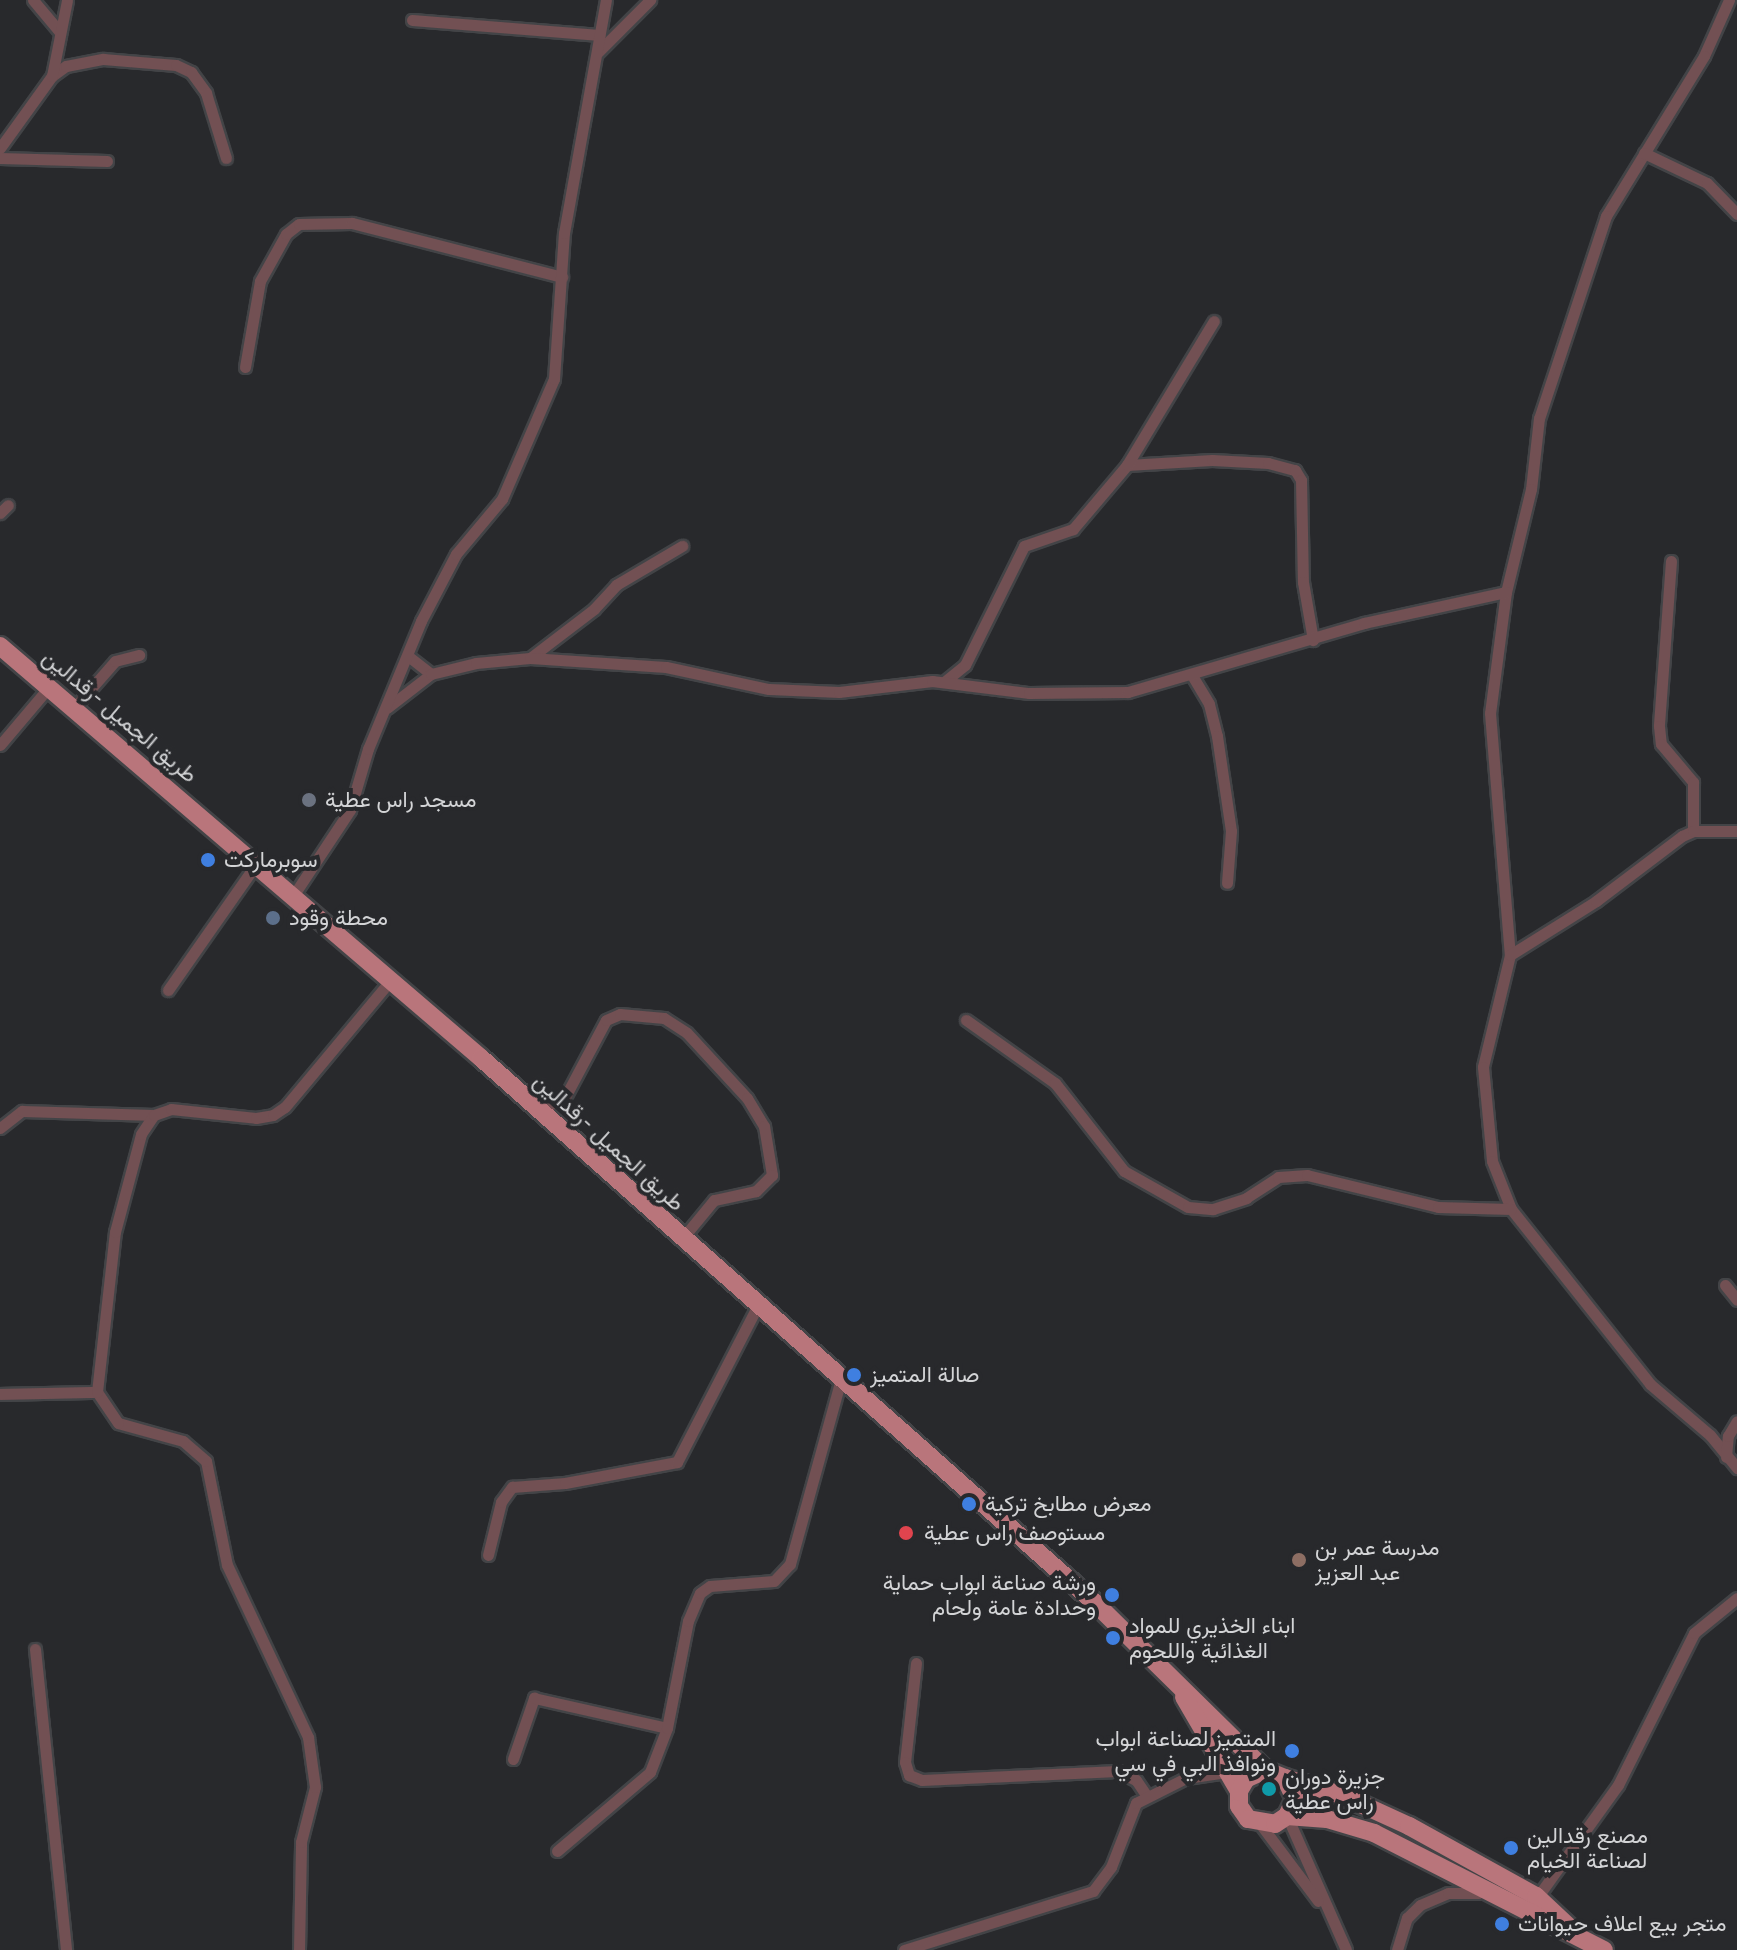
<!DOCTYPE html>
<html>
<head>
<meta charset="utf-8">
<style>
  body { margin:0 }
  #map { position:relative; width:1737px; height:1950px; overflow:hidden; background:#28292c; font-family:"Fira Sans",Vazirmatn,sans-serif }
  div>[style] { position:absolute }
  .roads { filter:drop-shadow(2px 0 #434447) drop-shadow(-2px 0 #434447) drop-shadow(0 2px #434447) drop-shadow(0 -2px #434447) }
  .street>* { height:11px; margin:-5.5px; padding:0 5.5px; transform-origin:5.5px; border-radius:5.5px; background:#725053 }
  .primary>* { height:18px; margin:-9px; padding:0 9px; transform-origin:9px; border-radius:9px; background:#b9757b }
  .dots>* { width:22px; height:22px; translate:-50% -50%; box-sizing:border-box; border:4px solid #28292c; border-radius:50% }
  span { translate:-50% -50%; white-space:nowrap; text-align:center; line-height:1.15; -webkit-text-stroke:8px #28292c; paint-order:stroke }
  .street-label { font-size:22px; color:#d3d4d6 }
  .poi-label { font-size:22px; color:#d3d4d6 }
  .left { translate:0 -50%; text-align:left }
  .right { translate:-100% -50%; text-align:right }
</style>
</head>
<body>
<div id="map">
  <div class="roads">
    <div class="street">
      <div style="left:33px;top:0;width:40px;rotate:50deg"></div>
      <div style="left:1729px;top:0;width:61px;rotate:114.1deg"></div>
      <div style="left:1704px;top:56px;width:188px;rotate:121.5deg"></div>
      <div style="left:1606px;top:216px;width:213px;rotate:108.3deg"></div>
      <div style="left:1539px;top:418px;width:71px;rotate:96.4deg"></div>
      <div style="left:1531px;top:489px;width:106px;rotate:103.6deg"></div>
      <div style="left:1506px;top:592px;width:122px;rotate:97.5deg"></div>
      <div style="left:1490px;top:713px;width:243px;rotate:85.3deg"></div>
      <div style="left:1510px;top:955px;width:115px;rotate:103.6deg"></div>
      <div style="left:1483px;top:1067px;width:94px;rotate:84.5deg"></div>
      <div style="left:1492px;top:1161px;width:52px;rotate:68.4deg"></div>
      <div style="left:1511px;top:1209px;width:223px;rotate:51.5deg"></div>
      <div style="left:1650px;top:1384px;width:79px;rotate:40.4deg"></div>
      <div style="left:1710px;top:1435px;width:43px;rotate:50.7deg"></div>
      <div style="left:412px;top:20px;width:188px;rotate:4.6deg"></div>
      <div style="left:598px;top:52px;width:74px;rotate:-45deg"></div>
      <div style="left:52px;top:76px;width:17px;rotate:-36deg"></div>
      <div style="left:66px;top:66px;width:38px;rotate:-11deg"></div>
      <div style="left:103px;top:59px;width:73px;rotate:4.7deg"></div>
      <div style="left:176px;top:65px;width:17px;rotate:25deg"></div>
      <div style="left:191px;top:72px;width:26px;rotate:54deg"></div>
      <div style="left:206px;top:93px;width:68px;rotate:72.9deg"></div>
      <div style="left:0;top:148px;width:89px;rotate:-54.2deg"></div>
      <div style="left:52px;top:76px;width:77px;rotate:-78.8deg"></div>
      <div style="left:1644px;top:153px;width:70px;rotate:25.5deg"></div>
      <div style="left:1707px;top:183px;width:43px;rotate:45.9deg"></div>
      <div style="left:0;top:158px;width:107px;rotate:1.6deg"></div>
      <div style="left:245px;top:367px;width:87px;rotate:-80.1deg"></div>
      <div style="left:260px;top:281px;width:54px;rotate:-61deg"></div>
      <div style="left:286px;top:234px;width:16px;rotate:-38deg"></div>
      <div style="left:299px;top:224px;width:53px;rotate:-1.1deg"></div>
      <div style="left:352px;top:223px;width:217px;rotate:14.4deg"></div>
      <div style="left:1127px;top:465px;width:85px;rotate:-3.4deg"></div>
      <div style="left:1212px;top:460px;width:56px;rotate:3.1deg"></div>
      <div style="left:1268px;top:463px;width:28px;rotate:15deg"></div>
      <div style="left:1295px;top:470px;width:12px;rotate:59deg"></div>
      <div style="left:1301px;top:480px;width:102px;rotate:88.9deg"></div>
      <div style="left:1303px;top:582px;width:59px;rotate:80.2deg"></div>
      <div style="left:0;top:513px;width:11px;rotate:-45deg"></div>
      <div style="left:1671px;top:561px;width:165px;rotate:94.2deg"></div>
      <div style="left:1659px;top:726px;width:18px;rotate:84deg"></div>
      <div style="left:1661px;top:744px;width:50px;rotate:49.9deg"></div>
      <div style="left:1693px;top:782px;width:49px;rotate:90deg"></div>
      <div style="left:408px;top:656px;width:29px;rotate:38deg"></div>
      <div style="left:530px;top:658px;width:81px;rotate:-37.4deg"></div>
      <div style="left:594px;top:609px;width:33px;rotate:-47deg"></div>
      <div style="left:616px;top:585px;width:77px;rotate:-30.6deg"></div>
      <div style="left:1193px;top:677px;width:31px;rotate:59deg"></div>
      <div style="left:1209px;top:704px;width:33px;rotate:76deg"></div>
      <div style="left:1217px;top:736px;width:96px;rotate:81.6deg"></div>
      <div style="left:1231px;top:831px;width:52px;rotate:94.4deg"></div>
      <div style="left:944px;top:682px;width:27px;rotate:-39deg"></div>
      <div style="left:965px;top:665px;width:133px;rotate:-63.6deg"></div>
      <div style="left:1024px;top:546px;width:52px;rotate:-19.1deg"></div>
      <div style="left:1073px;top:529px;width:84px;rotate:-49.8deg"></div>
      <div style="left:1127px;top:465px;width:168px;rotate:-58.9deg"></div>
      <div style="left:74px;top:708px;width:62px;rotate:-48.9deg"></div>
      <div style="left:115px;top:661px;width:25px;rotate:-14deg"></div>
      <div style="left:387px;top:708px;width:56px;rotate:-37.7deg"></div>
      <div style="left:431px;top:674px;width:46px;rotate:-13.7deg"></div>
      <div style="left:476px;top:663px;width:54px;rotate:-5.3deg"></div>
      <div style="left:530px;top:658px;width:136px;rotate:3.8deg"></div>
      <div style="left:666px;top:667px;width:105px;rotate:12.1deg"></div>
      <div style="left:769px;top:689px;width:70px;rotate:2.5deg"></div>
      <div style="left:839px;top:692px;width:94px;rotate:-6.7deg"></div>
      <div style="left:932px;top:681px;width:98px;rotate:7.1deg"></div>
      <div style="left:1029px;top:693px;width:99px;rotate:-0.6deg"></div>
      <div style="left:1128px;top:692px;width:246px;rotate:-16.3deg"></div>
      <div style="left:1364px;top:623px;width:145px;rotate:-12.3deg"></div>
      <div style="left:0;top:745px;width:76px;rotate:-49.8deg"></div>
      <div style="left:293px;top:896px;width:103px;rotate:-56.5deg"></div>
      <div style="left:350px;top:810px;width:64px;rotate:-73.6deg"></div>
      <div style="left:368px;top:749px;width:139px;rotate:-67.5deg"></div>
      <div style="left:421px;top:621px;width:76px;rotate:-62.4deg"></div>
      <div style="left:456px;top:554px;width:72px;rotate:-50.1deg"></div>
      <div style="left:502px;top:499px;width:131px;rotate:-66.6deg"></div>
      <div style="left:554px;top:379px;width:146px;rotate:-86.1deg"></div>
      <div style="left:564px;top:233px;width:237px;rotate:-79.8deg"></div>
      <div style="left:1510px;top:955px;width:102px;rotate:-32.1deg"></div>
      <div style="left:1596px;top:901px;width:108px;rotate:-37.1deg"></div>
      <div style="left:1682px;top:836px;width:12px;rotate:-24deg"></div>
      <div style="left:1693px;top:831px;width:44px"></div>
      <div style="left:168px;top:990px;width:155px;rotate:-55deg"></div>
      <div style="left:966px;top:1020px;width:109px;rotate:35.3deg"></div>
      <div style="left:1055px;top:1083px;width:112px;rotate:51.9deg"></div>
      <div style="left:1124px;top:1171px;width:73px;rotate:29.4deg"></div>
      <div style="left:1188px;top:1207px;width:25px;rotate:5deg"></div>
      <div style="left:1213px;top:1209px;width:35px;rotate:-18deg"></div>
      <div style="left:1246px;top:1198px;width:38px;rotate:-33deg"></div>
      <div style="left:1278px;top:1177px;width:29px;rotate:-4deg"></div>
      <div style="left:1307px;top:1175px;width:135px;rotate:13.7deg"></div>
      <div style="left:1438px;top:1207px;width:73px;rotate:1.6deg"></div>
      <div style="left:538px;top:1109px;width:28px;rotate:-21deg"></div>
      <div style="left:564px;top:1099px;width:89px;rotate:-62deg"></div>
      <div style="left:606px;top:1020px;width:15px;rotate:-23deg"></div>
      <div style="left:620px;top:1014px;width:44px;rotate:5.2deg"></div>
      <div style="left:664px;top:1018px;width:27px;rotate:33deg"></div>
      <div style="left:687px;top:1033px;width:88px;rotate:47.3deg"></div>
      <div style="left:747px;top:1098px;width:33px;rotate:59deg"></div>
      <div style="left:764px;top:1126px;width:50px;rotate:80.7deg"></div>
      <div style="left:772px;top:1175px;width:23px;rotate:135deg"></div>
      <div style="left:756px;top:1191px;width:43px;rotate:167.9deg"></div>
      <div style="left:714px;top:1200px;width:52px;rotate:129.5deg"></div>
      <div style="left:0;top:1128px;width:28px;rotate:-38deg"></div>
      <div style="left:22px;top:1111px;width:132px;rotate:1.7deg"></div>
      <div style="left:1725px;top:1285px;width:19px;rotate:51deg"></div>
      <div style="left:0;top:1394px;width:97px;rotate:-1.2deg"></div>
      <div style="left:1726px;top:1457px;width:21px;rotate:-85deg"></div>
      <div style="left:1728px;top:1436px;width:17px;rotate:-59deg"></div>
      <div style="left:488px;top:1555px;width:55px;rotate:-76.2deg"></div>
      <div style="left:501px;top:1502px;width:19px;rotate:-54deg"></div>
      <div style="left:512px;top:1487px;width:53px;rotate:-4.3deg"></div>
      <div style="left:565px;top:1483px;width:114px;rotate:-10.6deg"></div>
      <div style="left:677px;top:1462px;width:174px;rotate:-62.7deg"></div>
      <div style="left:35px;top:1649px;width:303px;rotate:84.1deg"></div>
      <div style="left:916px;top:1663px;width:100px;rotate:96.3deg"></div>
      <div style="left:905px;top:1762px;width:14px;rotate:73deg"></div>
      <div style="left:909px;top:1775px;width:14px;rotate:21deg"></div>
      <div style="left:922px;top:1780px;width:196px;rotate:-2.6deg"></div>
      <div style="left:1118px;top:1771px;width:20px;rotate:27deg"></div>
      <div style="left:1136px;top:1780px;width:18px;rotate:56deg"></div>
      <div style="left:513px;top:1759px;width:65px;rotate:-71deg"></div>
      <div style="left:534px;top:1698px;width:136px;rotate:12.7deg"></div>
      <div style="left:1287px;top:1816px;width:146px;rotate:66.2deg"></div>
      <div style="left:1261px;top:1825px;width:95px;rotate:53.1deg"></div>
      <div style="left:557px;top:1851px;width:122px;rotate:-40.3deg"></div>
      <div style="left:650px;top:1772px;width:47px;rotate:-68.9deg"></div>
      <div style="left:667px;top:1728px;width:109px;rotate:-78.9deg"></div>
      <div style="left:688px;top:1621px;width:30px;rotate:-67deg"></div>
      <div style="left:700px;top:1593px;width:12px;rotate:-35deg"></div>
      <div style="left:710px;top:1586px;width:64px;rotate:-4.5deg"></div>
      <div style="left:774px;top:1581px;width:23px;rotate:-47deg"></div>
      <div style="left:790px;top:1564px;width:192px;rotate:-74.6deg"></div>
      <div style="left:1536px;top:1899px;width:140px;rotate:-54.3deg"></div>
      <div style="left:1618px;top:1785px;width:170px;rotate:-63.4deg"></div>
      <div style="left:1694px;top:1633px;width:55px;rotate:-39.1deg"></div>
      <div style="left:299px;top:1950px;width:108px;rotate:-88.9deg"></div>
      <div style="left:301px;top:1842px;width:57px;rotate:-75.7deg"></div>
      <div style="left:315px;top:1787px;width:50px;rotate:-98deg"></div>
      <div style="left:308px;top:1737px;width:190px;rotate:-115.2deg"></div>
      <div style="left:227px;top:1565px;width:106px;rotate:-101.4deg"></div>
      <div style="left:206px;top:1461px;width:30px;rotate:-139deg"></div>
      <div style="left:183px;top:1441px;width:67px;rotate:-164.5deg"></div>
      <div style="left:118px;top:1423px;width:37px;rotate:-124deg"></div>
      <div style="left:97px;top:1392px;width:161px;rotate:-83.6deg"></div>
      <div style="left:115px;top:1232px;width:101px;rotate:-75.1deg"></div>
      <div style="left:141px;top:1134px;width:23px;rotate:-56deg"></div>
      <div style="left:154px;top:1115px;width:18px;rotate:-19deg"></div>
      <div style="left:171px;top:1109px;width:85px;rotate:6deg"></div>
      <div style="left:256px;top:1118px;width:17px;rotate:-10deg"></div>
      <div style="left:273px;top:1115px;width:14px;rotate:-34deg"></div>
      <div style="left:285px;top:1107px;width:164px;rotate:-50.2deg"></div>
      <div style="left:904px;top:1950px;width:198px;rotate:-17.3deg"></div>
      <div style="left:1093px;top:1891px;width:30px;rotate:-53deg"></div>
      <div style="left:1111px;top:1867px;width:69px;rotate:-68.7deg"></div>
      <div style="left:1136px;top:1803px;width:56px;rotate:-26.6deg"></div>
      <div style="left:1186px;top:1778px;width:41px;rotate:-8.3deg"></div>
      <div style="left:1397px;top:1950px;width:34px;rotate:-73deg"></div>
      <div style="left:1407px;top:1918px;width:18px;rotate:-45deg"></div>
      <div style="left:1420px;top:1905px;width:30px;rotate:-23deg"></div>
      <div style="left:1448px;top:1893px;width:30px"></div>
    </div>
    <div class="primary">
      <div style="left:0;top:646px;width:633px;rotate:40.58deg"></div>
      <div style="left:481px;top:1058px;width:820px;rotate:41.59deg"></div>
      <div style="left:1094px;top:1602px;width:240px;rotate:44.5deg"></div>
      <div style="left:1184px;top:1697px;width:109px;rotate:59.7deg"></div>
      <div style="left:1239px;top:1791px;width:15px;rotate:90deg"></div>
      <div style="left:1239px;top:1806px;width:16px;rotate:55deg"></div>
      <div style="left:1248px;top:1819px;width:27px;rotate:10deg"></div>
      <div style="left:1275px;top:1824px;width:14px;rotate:-34deg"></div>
      <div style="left:1287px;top:1816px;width:19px;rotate:-65deg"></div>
      <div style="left:1295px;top:1799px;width:23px;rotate:-115deg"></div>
      <div style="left:1285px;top:1778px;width:22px;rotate:-158deg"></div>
      <div style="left:1265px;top:1770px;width:21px;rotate:155deg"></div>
      <div style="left:1246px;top:1779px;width:14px;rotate:120deg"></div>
      <div style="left:1285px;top:1778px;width:59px;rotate:16.9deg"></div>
      <div style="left:1341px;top:1795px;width:75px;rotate:24.5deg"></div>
      <div style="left:1409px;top:1826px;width:145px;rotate:28.9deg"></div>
      <div style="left:1536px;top:1896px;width:45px;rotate:43.2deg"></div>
      <div style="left:1287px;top:1816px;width:40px;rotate:4.3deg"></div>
      <div style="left:1327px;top:1819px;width:49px;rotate:16.6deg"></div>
      <div style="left:1374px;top:1833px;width:258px;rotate:27deg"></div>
    </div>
  </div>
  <div class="dots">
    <div style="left:309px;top:800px;background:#6b7280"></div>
    <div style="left:208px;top:860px;background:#3f7fe0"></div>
    <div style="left:273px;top:918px;background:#5c6f8a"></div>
    <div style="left:854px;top:1375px;background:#3f7fe0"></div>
    <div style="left:969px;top:1504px;background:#3f7fe0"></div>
    <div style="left:906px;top:1533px;background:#e0444e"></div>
    <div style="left:1299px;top:1560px;background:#8d6e63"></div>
    <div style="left:1112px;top:1595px;background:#3f7fe0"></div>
    <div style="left:1113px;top:1638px;background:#3f7fe0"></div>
    <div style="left:1292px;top:1751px;background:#3f7fe0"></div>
    <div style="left:1269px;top:1789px;background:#0f9aa8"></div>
    <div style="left:1511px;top:1848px;background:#3f7fe0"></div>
    <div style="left:1502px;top:1924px;background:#3f7fe0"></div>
  </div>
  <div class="street-label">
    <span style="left:120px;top:716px;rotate:40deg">طريق الجميل -رقدالين</span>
    <span style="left:609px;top:1142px;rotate:42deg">طريق الجميل -رقدالين</span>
  </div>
  <div class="poi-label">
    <span class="left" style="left:325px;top:800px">مسجد راس عطية</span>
    <span class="left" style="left:224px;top:860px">سوبرماركت</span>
    <span class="left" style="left:289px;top:918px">محطة وقود</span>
    <span class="left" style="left:870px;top:1375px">صالة المتميز</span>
    <span class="left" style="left:985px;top:1504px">معرض مطابخ تركية</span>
    <span class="left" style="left:924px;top:1533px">مستوصف راس عطية</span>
    <span class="left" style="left:1315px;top:1560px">مدرسة عمر بن<br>عبد العزيز</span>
    <span class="right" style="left:1096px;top:1595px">ورشة صناعة ابواب حماية<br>وحدادة عامة ولحام</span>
    <span class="left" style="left:1129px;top:1638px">ابناء الخذيري للمواد<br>الغذائية واللحوم</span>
    <span class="right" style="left:1276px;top:1751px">المتميز لصناعة ابواب<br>ونوافذ البي في سي</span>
    <span class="left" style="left:1285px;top:1789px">جزيرة دوران<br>راس عطية</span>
    <span class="left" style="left:1527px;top:1848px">مصنع رقدالين<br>لصناعة الخيام</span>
    <span class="left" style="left:1518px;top:1924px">متجر بيع اعلاف حيوانات</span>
  </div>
</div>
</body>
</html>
